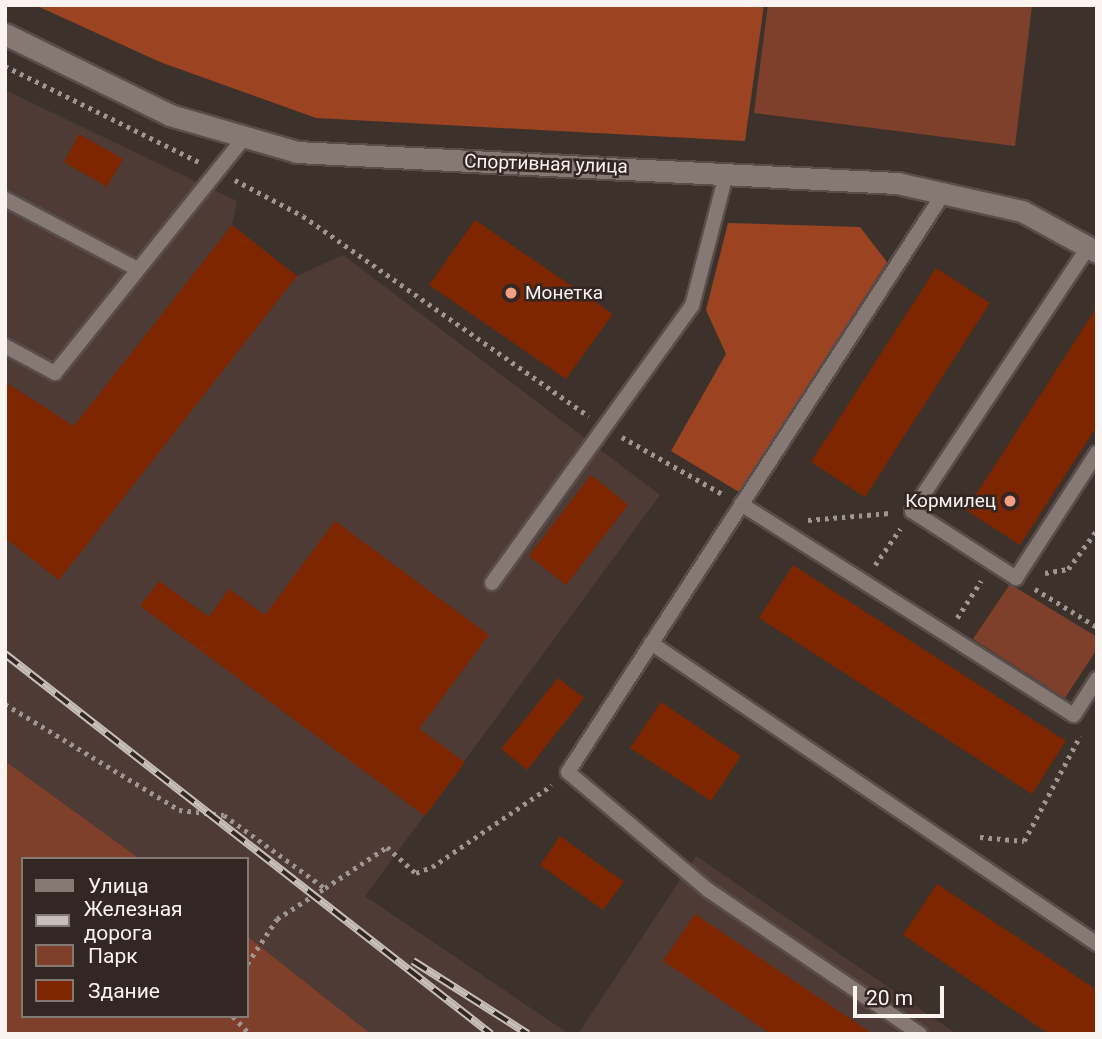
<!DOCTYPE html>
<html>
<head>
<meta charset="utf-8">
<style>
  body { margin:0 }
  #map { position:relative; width:1102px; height:1039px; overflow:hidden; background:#3d312c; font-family:Roboto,sans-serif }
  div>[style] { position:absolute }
  .built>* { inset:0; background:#4e3b35 }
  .green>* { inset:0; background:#7e402b }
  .forest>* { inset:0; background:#9c4322 }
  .building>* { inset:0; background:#7d2600 }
  .path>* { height:4.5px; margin-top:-2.25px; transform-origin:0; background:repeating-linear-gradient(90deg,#9f9591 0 3.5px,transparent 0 8.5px) }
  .roads { filter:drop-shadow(2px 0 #584d4a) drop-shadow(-2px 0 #584d4a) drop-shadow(0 2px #584d4a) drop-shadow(0 -2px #584d4a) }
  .lane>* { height:14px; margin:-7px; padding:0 7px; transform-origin:7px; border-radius:7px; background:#867873 }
  .street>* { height:21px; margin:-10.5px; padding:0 10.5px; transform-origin:10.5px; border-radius:10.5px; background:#867873 }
  .rail>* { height:8px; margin-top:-4px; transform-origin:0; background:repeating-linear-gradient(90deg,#332723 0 16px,#c7beba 0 32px); box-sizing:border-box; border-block:2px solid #c7beba }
  .dots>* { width:19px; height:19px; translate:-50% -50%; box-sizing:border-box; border:4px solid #332723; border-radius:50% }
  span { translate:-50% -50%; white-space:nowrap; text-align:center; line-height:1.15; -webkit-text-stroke:5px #332723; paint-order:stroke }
  .street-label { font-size:19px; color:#fbf3f0 }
  .poi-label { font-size:19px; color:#fbf3f0 }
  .left { translate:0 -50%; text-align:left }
  .right { translate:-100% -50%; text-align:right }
  .frame { position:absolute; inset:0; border:7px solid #fbf3f0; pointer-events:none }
  .legend { position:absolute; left:21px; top:857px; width:228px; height:161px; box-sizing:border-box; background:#332723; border:2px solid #837975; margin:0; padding:9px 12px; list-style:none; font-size:21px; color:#fbf3f0 }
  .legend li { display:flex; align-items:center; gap:14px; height:35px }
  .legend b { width:35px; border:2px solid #837975 }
  .scale { position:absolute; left:853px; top:986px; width:91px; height:32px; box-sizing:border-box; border:4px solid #fbf3f0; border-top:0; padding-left:9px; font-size:21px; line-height:24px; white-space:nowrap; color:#fbf3f0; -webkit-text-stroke:5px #332723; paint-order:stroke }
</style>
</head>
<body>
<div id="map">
  <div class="built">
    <div style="clip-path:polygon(5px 90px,237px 201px,232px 225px,297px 276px,343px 255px,660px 495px,365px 896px,569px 1034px,371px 1034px,247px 936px,247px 859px,140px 859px,5px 761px)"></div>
    <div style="clip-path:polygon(696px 856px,957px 1034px,578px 1034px)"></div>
  </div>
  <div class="green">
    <div style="clip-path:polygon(768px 5px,1032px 6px,1015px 146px,754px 113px)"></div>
    <div style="clip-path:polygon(1010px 584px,1097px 637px,1097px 649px,1065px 698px,973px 639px)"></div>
    <div style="clip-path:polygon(5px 761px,140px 859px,23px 859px,23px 1016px,247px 1016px,247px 936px,371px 1034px,5px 1034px)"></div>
  </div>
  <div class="forest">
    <div style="clip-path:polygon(35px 5px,764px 5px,745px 141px,316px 118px,160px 62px)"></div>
    <div style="clip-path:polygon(728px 223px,860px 227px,887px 262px,739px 492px,671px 451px,726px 354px,706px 310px)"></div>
  </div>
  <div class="building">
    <div style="clip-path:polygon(79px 134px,123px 159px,107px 187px,64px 162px)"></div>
    <div style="clip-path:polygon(475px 220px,613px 314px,566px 379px,429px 285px)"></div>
    <div style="clip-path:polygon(232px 225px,297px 276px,59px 580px,5px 538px,5px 382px,74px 426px)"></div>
    <div style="clip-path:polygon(936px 268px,990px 303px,865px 497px,811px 462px)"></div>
    <div style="clip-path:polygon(1097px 307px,1097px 426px,1020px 545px,966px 510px)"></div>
    <div style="clip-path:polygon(591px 475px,628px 505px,566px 585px,529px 556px)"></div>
    <div style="clip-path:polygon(335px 521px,489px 635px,419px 729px,465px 762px,425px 816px,140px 606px,159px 581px,209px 617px,229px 589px,265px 615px)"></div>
    <div style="clip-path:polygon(793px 565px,1066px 741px,1032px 794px,759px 618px)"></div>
    <div style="clip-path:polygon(558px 678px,584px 698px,527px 770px,501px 749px)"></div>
    <div style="clip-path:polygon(661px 702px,741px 756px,711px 801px,630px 748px)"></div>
    <div style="clip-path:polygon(560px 836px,624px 882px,603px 910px,540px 865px)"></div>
    <div style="clip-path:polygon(937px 884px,1097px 990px,1097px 1034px,1049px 1034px,903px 935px)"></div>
    <div style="clip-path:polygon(695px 914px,873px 1034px,771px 1034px,663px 961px)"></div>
  </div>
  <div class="path">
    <div style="left:5px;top:66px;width:216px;rotate:26.3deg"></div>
    <div style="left:235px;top:180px;width:77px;rotate:27.9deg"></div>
    <div style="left:303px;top:216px;width:349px;rotate:35deg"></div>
    <div style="left:622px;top:437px;width:117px;rotate:29.6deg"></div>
    <div style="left:808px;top:520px;width:82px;rotate:-4.9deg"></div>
    <div style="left:875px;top:565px;width:44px;rotate:-55.2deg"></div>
    <div style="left:1045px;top:573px;width:23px;rotate:-10deg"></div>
    <div style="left:1068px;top:569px;width:49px;rotate:-53.4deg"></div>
    <div style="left:1035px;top:589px;width:73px;rotate:31.5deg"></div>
    <div style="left:957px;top:618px;width:44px;rotate:-57deg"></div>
    <div style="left:5px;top:704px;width:204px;rotate:31.3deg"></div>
    <div style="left:179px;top:810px;width:45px;rotate:6.3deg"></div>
    <div style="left:224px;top:815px;width:125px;rotate:35.9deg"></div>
    <div style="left:325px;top:888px;width:74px;rotate:-33.5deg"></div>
    <div style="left:387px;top:847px;width:39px;rotate:42deg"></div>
    <div style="left:416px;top:873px;width:17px;rotate:-21deg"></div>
    <div style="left:432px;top:867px;width:145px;rotate:-34.3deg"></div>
    <div style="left:980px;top:837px;width:44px;rotate:5.2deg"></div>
    <div style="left:1024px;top:841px;width:119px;rotate:-61.9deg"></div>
    <div style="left:247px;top:964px;width:54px;rotate:-56.3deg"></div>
    <div style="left:277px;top:919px;width:57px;rotate:-32.9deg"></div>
    <div style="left:233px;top:1016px;width:25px;rotate:47deg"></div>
  </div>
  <div class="roads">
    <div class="lane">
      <div style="left:5px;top:199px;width:149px;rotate:27.9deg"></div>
      <div style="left:1089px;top:246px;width:319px;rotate:123.7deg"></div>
      <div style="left:912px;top:511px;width:124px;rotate:32.8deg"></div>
      <div style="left:1016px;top:578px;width:149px;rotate:-57.1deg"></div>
      <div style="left:5px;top:346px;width:57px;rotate:28.4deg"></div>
      <div style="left:55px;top:373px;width:300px;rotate:-51.2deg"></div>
      <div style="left:741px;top:504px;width:394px;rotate:32.4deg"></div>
      <div style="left:1074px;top:715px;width:43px;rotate:-57.4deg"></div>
      <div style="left:492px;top:583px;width:342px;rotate:-54.2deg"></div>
      <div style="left:692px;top:306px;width:139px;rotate:-75.5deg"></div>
      <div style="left:651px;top:643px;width:538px;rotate:34.01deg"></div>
      <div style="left:920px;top:1034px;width:256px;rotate:-145.8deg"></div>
      <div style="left:708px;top:890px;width:183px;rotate:-139.9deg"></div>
      <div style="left:568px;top:772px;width:693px;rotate:-57.02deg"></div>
    </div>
    <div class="street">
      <div style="left:5px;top:34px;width:184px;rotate:26.1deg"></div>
      <div style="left:170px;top:115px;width:132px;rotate:16.2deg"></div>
      <div style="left:297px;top:152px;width:601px;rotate:2.96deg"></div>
      <div style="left:897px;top:183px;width:128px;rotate:12.6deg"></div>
      <div style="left:1022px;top:211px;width:85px;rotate:28.7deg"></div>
    </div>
  </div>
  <div class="rail">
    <div style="left:5px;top:654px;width:617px;rotate:38.02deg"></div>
    <div style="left:413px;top:961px;width:136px;rotate:32.4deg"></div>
  </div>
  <div class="dots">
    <div style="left:511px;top:293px;background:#f39f83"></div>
    <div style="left:1010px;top:501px;background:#f39f83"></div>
  </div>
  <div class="street-label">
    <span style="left:546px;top:164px;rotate:2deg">Спортивная улица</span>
  </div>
  <div class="poi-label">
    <span class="left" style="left:525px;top:293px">Монетка</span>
    <span class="right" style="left:996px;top:501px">Кормилец</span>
  </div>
  <div class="frame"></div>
  <ul class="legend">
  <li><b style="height:9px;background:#867873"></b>Улица</li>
  <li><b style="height:9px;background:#c7beba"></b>Железная дорога</li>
  <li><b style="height:19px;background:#7e402b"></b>Парк</li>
  <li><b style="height:19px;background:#7d2600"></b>Здание</li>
  </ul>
  <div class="scale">20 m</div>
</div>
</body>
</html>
